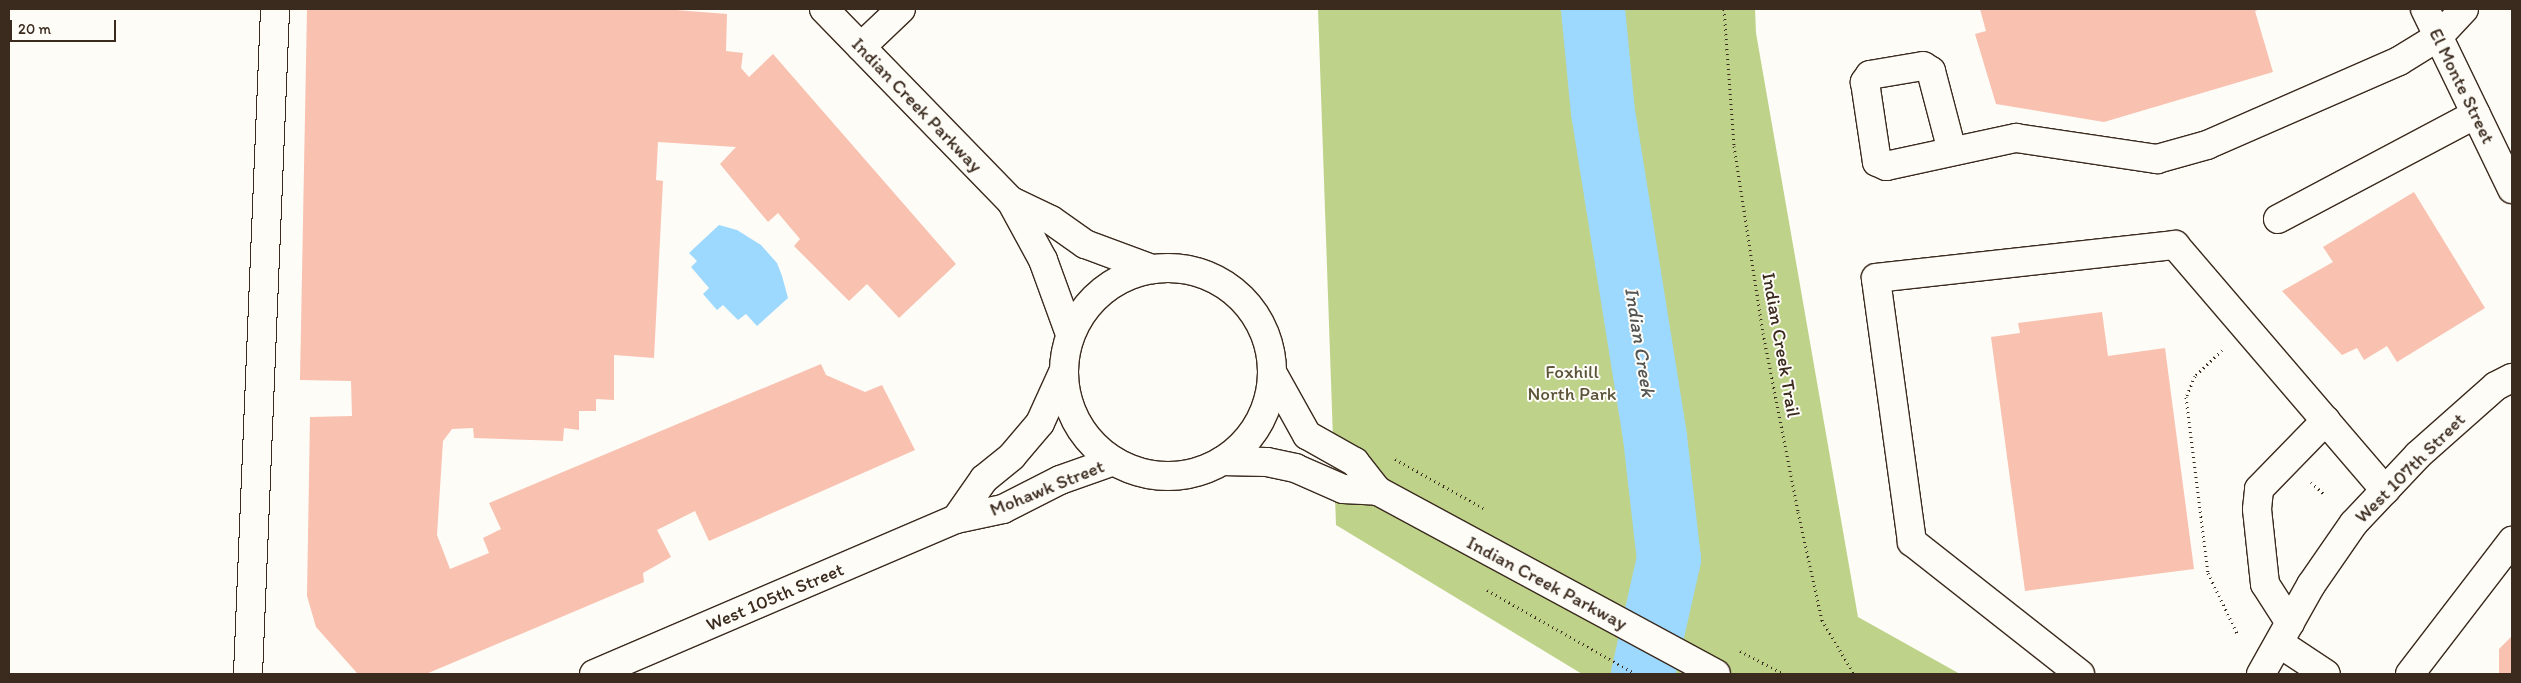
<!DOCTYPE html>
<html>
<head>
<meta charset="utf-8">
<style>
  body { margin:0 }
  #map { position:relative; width:2521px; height:683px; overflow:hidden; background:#fdfcf7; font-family:Itim,sans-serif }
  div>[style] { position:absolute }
  .green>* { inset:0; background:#bed389 }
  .water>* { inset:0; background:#9dd9fe }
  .river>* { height:64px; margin:-32px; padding:0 32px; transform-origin:32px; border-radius:32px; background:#9dd9fe }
  .building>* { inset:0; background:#f9c1af }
  .path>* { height:3px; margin-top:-1.5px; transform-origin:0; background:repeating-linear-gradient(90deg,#3b2a1e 0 1px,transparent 0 5px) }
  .roads { filter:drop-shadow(1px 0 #3b2a1e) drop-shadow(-1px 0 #3b2a1e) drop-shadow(0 1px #3b2a1e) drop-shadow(0 -1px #3b2a1e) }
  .minor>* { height:28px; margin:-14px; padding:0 14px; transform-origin:14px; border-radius:14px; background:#fdfcf7 }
  .minor>.ring { margin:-14px; padding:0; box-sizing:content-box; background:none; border:28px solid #fdfcf7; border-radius:50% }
  span { translate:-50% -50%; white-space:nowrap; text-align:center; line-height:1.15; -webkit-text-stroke:4px #fdfcf7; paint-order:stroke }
  .street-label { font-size:19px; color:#3b2a1e }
  .park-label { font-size:19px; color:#5c5439 }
  .water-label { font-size:20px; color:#545656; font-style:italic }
  .frame { position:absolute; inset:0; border:10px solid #3b2a1e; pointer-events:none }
  .scale { position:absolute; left:10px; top:20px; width:106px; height:22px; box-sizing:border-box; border:2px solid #3b2a1e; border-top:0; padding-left:6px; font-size:15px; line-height:18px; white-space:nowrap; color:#3b2a1e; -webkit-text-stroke:4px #fdfcf7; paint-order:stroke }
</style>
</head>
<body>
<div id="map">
  <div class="green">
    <div style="clip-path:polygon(1318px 9px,1755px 9px,1756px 33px,1858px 617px,1960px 674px,1582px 674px,1336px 525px)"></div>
  </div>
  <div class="water">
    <div style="clip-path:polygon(719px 225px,737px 230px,761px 245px,777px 263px,782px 276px,788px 298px,757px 326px,746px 314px,738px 320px,723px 305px,717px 310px,703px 294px,709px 288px,691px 267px,697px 261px,689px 253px)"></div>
  </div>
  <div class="river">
    <div style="left:1593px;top:9px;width:103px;rotate:84.5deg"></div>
    <div style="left:1603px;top:112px;width:329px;rotate:80.9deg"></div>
    <div style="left:1655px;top:437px;width:123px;rotate:83.5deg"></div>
    <div style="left:1669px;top:559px;width:118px;rotate:102.7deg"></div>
  </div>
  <div class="building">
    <div style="clip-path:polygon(307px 9px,663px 9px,727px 14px,726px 51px,743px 53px,741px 68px,749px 77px,773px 54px,956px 264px,899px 318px,867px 284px,849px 301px,794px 246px,800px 239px,778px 213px,768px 222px,720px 164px,736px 147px,658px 142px,656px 180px,663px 181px,654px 358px,614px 355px,614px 400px,596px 399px,596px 411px,579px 411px,579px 430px,564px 428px,563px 441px,474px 438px,473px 428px,452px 429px,443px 441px,437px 535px,450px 569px,489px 553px,483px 538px,501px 529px,489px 503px,821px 364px,826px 375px,865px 392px,882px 385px,915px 450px,709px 541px,695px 511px,657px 530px,671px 557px,643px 573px,644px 582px,426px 674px,357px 673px,316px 627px,307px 596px,310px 417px,352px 416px,351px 381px,300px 380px)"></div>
    <div style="clip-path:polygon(1980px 9px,2260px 9px,2255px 11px,2273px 72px,2104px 122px,1996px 104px,1975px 34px,1986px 31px)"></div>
    <div style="clip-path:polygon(2414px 192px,2485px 308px,2397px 362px,2387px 346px,2364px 360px,2357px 348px,2342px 355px,2282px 291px,2333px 262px,2323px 247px)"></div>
    <div style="clip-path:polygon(2102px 312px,2108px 356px,2165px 348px,2194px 569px,2025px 591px,1991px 337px,2020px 333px,2018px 323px)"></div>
    <div style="clip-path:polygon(2512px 636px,2512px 674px,2499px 674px,2499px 649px)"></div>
  </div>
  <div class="path">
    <div style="left:1724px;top:9px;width:137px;rotate:85.8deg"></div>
    <div style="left:1734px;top:146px;width:189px;rotate:81.2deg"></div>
    <div style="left:1763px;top:333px;width:182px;rotate:78.9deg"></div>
    <div style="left:1798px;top:512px;width:111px;rotate:77.5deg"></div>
    <div style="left:1822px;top:620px;width:63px;rotate:59.3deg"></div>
    <div style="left:2222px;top:350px;width:37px;rotate:136deg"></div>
    <div style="left:2195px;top:376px;width:23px;rotate:113deg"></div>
    <div style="left:2186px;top:397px;width:177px;rotate:82.9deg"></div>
    <div style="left:2208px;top:573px;width:67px;rotate:64.2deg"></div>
    <div style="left:1395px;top:459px;width:101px;rotate:29.1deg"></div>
    <div style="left:2311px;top:482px;width:19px;rotate:43deg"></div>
    <div style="left:1487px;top:590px;width:171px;rotate:29.4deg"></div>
    <div style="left:1740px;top:651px;width:50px;rotate:27.6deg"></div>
  </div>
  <div class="roads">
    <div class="minor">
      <div style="left:824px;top:9px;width:268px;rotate:45.8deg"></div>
      <div style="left:1011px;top:201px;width:67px;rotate:61.5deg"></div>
      <div style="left:1043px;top:260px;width:79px;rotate:70deg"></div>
      <div style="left:2425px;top:9px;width:200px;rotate:64.2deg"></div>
      <div style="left:861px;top:47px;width:55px;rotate:-43.5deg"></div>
      <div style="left:1952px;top:151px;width:83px;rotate:-104.7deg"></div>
      <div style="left:1931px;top:71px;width:9px;rotate:-148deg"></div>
      <div style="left:1923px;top:66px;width:54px;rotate:170.4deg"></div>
      <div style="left:1870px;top:75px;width:9px;rotate:126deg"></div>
      <div style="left:1865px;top:82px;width:81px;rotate:81.5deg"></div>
      <div style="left:1877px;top:162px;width:10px;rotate:24deg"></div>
      <div style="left:1886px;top:166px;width:133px;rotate:-12.2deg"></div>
      <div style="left:2016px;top:138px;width:143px;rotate:8.5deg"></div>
      <div style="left:2157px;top:159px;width:52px;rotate:-15.6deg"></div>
      <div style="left:2207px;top:145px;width:210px;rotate:-23.6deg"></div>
      <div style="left:2399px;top:61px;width:46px;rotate:-31.6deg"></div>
      <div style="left:2438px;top:37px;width:38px;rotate:-47deg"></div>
      <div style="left:1011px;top:201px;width:44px;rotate:25.4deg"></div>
      <div style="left:1051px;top:220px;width:42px;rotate:35.2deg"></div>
      <div style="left:1085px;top:244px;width:72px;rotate:20.5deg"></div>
      <div style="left:2278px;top:219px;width:224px;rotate:-27.9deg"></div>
      <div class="ring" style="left:1064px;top:268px;width:180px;height:180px"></div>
      <div style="left:1273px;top:374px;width:70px;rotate:60.9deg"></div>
      <div style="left:1307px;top:435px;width:55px;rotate:29.4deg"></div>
      <div style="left:1355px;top:462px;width:37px;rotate:52deg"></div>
      <div style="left:1378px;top:491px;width:384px;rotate:28.4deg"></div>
      <div style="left:1222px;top:461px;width:45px;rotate:1.3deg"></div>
      <div style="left:1267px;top:462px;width:29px;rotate:12deg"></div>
      <div style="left:1295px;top:468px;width:52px;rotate:23.6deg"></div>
      <div style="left:1343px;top:489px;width:35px;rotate:3deg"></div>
      <div style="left:956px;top:519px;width:49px;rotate:-55deg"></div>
      <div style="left:984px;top:479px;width:36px;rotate:-39deg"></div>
      <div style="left:1012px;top:456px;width:43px;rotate:-49.7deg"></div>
      <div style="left:1040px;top:423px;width:58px;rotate:-65.6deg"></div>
      <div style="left:2290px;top:623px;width:46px;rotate:-122.7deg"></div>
      <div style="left:2265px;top:584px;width:75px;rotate:-96.1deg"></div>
      <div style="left:2257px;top:509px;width:20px;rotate:-84deg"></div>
      <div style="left:2259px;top:489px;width:96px;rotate:-45.8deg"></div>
      <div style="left:2279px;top:643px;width:56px;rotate:33.4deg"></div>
      <div style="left:248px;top:674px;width:666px;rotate:-87.67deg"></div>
      <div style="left:594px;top:674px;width:394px;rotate:-23.2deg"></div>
      <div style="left:956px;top:519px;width:48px;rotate:-12deg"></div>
      <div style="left:1003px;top:509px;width:64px;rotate:-27deg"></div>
      <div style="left:1060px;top:480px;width:57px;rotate:-19.4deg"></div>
      <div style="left:2080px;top:674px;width:214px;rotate:-141.8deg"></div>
      <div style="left:1912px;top:542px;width:266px;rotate:-97.8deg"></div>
      <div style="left:1876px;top:278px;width:301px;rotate:-6.3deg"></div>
      <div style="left:2175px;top:245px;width:323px;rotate:49.4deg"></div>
      <div style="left:2261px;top:674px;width:102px;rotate:-60.7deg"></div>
      <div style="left:2311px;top:585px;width:75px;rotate:-55.3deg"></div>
      <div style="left:2354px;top:523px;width:93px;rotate:-46.7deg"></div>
      <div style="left:2418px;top:455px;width:104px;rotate:-41.5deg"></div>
      <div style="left:2496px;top:386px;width:18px;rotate:-27deg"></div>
      <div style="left:2410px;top:674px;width:168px;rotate:-52.5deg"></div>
    </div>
  </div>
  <div class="street-label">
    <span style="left:2462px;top:86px;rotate:64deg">El Monte Street</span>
    <span style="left:917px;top:105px;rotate:46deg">Indian Creek Parkway</span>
    <span style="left:1781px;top:345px;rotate:80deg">Indian Creek Trail</span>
    <span style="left:2410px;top:468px;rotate:-45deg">West 107th Street</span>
    <span style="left:1047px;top:488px;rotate:-22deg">Mohawk Street</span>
    <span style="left:1547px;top:583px;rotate:28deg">Indian Creek Parkway</span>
    <span style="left:775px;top:597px;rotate:-23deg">West 105th Street</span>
  </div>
  <div class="park-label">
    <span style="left:1572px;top:383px">Foxhill<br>North Park</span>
  </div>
  <div class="water-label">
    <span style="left:1640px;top:342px;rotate:81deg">Indian Creek</span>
  </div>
  <div class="frame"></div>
  <div class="scale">20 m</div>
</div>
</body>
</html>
